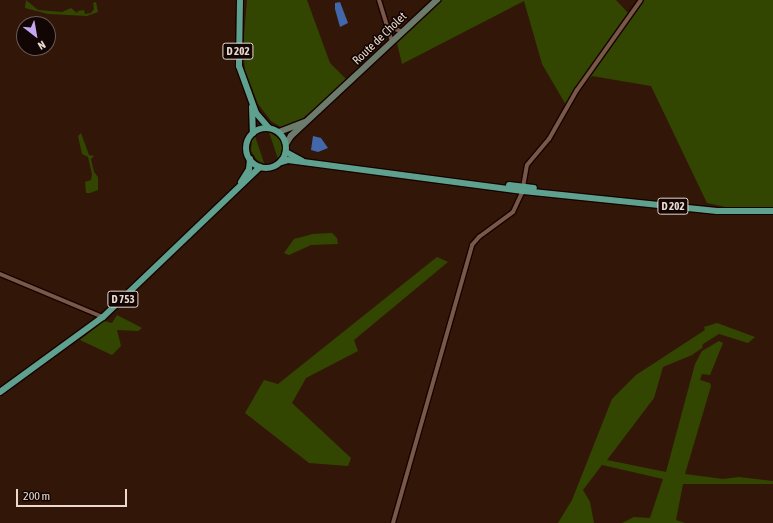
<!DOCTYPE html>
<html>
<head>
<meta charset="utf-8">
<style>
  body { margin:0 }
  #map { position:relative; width:773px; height:523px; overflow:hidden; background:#321709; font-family:"Asap Condensed",sans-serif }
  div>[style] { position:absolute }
  .green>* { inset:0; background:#324602 }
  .water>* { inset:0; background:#4367ab }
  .roads { filter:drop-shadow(1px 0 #180200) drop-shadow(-1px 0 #180200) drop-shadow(0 1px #180200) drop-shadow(0 -1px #180200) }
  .minor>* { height:4px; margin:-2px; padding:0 2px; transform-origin:2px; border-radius:2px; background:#795849 }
  .secondary>* { height:5.5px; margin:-2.75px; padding:0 2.75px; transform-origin:2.75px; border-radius:2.75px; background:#6c7c6c }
  .primary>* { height:6px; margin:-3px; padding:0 3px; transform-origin:3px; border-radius:3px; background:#5fa18f }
  .primary>.ring { margin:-3px; padding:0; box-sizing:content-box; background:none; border:6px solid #5fa18f; border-radius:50% }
  span { translate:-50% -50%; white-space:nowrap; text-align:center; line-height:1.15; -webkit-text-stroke:3.5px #110603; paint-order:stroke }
  .shield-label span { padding:1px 3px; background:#110603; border:1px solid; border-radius:3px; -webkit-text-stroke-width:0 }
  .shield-label { font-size:11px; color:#ebd8cf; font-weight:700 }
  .street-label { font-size:12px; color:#ebd8cf }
  .north { position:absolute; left:16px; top:16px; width:40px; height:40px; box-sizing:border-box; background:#110603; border:1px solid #685a55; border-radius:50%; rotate:149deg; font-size:11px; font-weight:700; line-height:16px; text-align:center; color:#ebd8cf }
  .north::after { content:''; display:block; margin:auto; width:14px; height:18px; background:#c4a7f1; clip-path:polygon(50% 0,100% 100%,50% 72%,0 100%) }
  .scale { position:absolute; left:16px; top:489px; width:111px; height:18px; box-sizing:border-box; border:2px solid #ebd8cf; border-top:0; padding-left:5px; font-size:12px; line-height:14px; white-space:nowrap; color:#ebd8cf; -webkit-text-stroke:3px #110603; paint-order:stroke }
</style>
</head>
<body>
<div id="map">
  <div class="green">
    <div style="clip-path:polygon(26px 0,38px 10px,62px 12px,71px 8px,77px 13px,78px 11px,84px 10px,85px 14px,91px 13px,94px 9px,93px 3px,96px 2px,98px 12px,87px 16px,48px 14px,25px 8px)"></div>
    <div style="clip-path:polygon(247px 0,307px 0,330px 63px,348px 81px,303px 118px,284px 129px,271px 121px,258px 104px,245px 70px,243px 47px)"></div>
    <div style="clip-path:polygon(442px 0,616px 0,629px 14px,638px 0,773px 0,773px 209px,749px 212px,707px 203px,651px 86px,592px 76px,566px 105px,542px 64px,524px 1px,402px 64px,397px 43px)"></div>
    <div style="clip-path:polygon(269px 132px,280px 139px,282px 145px,283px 151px,278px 159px)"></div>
    <div style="clip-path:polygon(81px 133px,89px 155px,94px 156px,91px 159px,94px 172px,98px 177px,98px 190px,90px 193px,86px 193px,85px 182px,91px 180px,92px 174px,88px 157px,82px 154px,78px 136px)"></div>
    <div style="clip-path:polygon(255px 136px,264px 163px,264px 164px,257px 160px,251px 151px,252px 140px)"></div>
    <div style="clip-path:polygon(332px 233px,337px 238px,338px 244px,311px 245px,289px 255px,284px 253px,294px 239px,313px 234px)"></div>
    <div style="clip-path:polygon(437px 257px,448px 262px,354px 340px,358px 351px,306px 378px,292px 403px,351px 458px,348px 466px,309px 463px,245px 413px,264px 380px,278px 384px)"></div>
    <div style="clip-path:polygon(117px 315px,142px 328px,138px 331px,117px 330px,121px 346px,112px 355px,80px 340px,104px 321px,112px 323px)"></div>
    <div style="clip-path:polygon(717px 323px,755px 337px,748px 343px,719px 334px,703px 344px,702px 348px,692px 355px,663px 367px,654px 398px,607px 460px,666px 472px,695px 364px,702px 351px,719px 341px,723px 343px,710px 375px,702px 374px,700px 380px,710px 383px,711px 386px,685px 474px,723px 479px,739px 477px,773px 481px,773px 484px,683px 484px,676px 520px,685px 523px,622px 523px,634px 517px,650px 518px,663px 479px,602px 465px,583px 490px,590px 502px,594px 523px,558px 523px,572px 500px,612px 399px,636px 375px,705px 330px,704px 327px)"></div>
  </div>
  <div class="water">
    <div style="clip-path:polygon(340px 2px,348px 23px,340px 27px,335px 9px,335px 3px)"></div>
    <div style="clip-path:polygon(313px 136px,321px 138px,328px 148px,318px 152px,311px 150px)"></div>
  </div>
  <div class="roads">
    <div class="minor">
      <div style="left:379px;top:0;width:44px;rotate:72.8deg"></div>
      <div style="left:386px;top:26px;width:18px;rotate:19deg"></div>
      <div style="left:0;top:274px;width:112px;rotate:22.7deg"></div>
      <div style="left:393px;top:523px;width:289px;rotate:-74.1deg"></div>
      <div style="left:472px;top:245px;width:11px;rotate:-49deg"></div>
      <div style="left:479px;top:237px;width:42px;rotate:-36.3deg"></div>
      <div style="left:513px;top:212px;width:21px;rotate:-65deg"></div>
      <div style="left:522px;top:193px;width:28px;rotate:-80deg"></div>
      <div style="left:527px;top:165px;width:34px;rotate:-50deg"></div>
      <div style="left:549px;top:139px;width:56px;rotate:-60.3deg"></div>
      <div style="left:577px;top:90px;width:110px;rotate:-54.6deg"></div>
    </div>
    <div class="secondary">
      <div style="left:279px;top:132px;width:28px;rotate:-21deg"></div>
      <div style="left:286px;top:144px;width:9px;rotate:-58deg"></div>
      <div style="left:291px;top:136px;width:200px;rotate:-43deg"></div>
    </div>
    <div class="primary">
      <div style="left:240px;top:0;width:66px;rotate:90.9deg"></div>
      <div style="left:239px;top:66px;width:50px;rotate:70.1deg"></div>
      <div style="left:256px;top:113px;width:20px;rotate:49deg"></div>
      <div style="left:252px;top:107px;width:26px;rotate:88deg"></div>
      <div class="ring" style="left:246px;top:128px;width:34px;height:34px"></div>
      <div style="left:286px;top:152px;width:18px;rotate:29deg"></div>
      <div style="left:281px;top:162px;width:7px;rotate:-16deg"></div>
      <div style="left:288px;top:160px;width:237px;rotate:7.5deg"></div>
      <div style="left:523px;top:191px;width:195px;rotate:5.9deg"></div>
      <div style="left:717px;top:211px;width:56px"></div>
      <div style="left:241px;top:182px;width:15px;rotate:-58deg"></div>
      <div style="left:249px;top:169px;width:10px;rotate:-84deg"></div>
      <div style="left:509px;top:185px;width:25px;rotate:7deg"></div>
      <div style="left:0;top:392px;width:127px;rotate:-36.1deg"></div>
      <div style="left:103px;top:317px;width:217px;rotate:-43.7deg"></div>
    </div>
  </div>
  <div class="shield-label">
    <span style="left:238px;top:51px">D 202</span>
    <span style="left:673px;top:206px">D 202</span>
    <span style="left:123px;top:299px">D 753</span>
  </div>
  <div class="street-label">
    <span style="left:380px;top:39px;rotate:-44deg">Route de Cholet</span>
  </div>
  <div class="north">N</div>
  <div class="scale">200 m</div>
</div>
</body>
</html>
